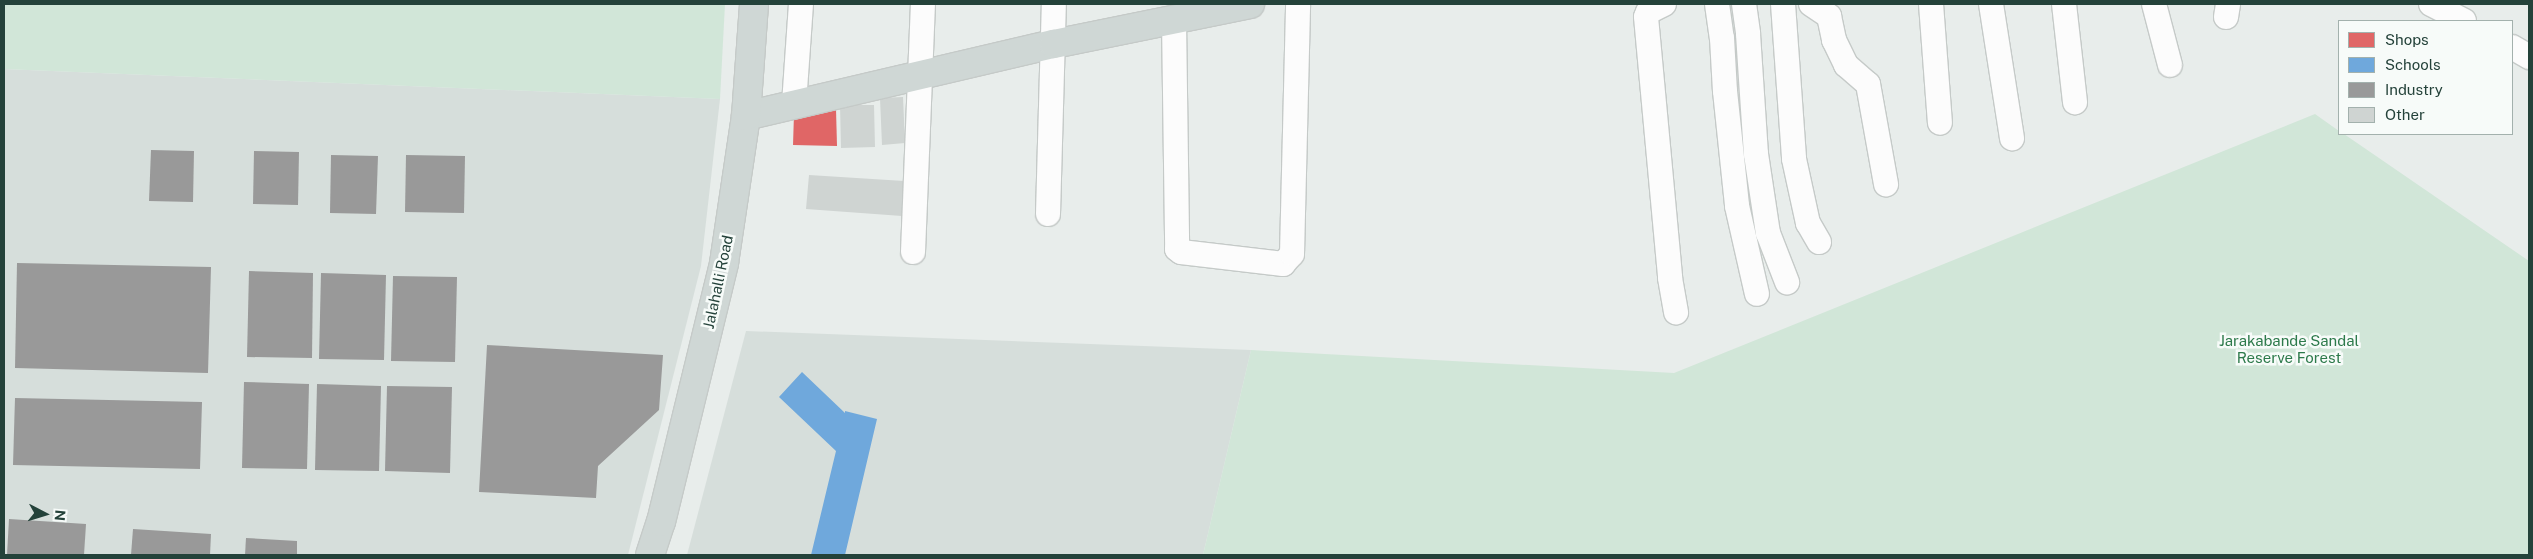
<!DOCTYPE html>
<html>
<head>
<meta charset="utf-8">
<style>
  body { margin:0 }
  #map { position:relative; width:2533px; height:559px; overflow:hidden; background:#e8edeb; font-family:"Public Sans",sans-serif }
  div>[style] { position:absolute }
  .built>* { inset:0; background:#d6dedb }
  .green>* { inset:0; background:#d1e6d8 }
  .shops>* { inset:0; background:#e06666 }
  .schools>* { inset:0; background:#6fa8dc }
  .industry>* { inset:0; background:#999 }
  .building>* { inset:0; background:#cfd4d2 }
  .roads { filter:drop-shadow(1px 0 #c5cac8) drop-shadow(-1px 0 #c5cac8) drop-shadow(0 1px #c5cac8) drop-shadow(0 -1px #c5cac8) }
  .minor>* { height:24px; margin:-12px; padding:0 12px; transform-origin:12px; border-radius:12px; background:#fcfcfc }
  .major>* { height:28px; margin:-14px; padding:0 14px; transform-origin:14px; border-radius:14px; background:#cfd7d5 }
  span { translate:-50% -50%; white-space:nowrap; text-align:center; line-height:1.15; -webkit-text-stroke:5px #f7fbf9; paint-order:stroke }
  .street-label { font-size:15px; color:#24423a }
  .park-label { font-size:15px; color:#2d7a4b }
  .frame { position:absolute; inset:0; border:5px solid #24423a; pointer-events:none }
  .legend { position:absolute; left:2338px; top:20px; width:175px; height:115px; box-sizing:border-box; background:#f7fbf9; border:1px solid #a3b1ad; margin:0; padding:6px 9px; list-style:none; font-size:15px; color:#24423a }
  .legend li { display:flex; align-items:center; gap:10px; height:25px }
  .legend b { width:25px; border:1px solid #a3b1ad }
  .north { position:absolute; left:20px; top:489px; width:50px; height:50px; -webkit-text-stroke:4px #f7fbf9; paint-order:stroke; rotate:95deg; font-size:14px; font-weight:700; line-height:20px; text-align:center; color:#24423a }
  .north::after { content:''; display:block; margin:auto; width:18px; height:22px; background:#24423a; clip-path:polygon(50% 0,100% 100%,50% 72%,0 100%) }
</style>
</head>
<body>
<div id="map">
  <div class="built">
    <div style="clip-path:polygon(4px 69px,720px 99px,701px 266px,628px 555px,4px 555px)"></div>
    <div style="clip-path:polygon(746px 331px,1251px 350px,1203px 555px,687px 555px)"></div>
  </div>
  <div class="green">
    <div style="clip-path:polygon(4px 4px,725px 4px,720px 99px,4px 69px)"></div>
    <div style="clip-path:polygon(2315px 114px,2339px 131px,2339px 134px,2344px 134px,2529px 261px,2529px 555px,1203px 555px,1251px 350px,1674px 373px)"></div>
  </div>
  <div class="shops">
    <div style="clip-path:polygon(836px 109px,837px 146px,793px 145px,794px 114px)"></div>
  </div>
  <div class="schools">
    <div style="clip-path:polygon(802px 372px,845px 413px,845px 411px,877px 419px,845px 555px,811px 555px,836px 451px,779px 397px)"></div>
  </div>
  <div class="industry">
    <div style="clip-path:polygon(151px 150px,194px 151px,193px 202px,149px 201px)"></div>
    <div style="clip-path:polygon(254px 151px,299px 152px,298px 205px,253px 204px)"></div>
    <div style="clip-path:polygon(331px 155px,378px 156px,376px 214px,330px 213px)"></div>
    <div style="clip-path:polygon(406px 155px,465px 156px,464px 213px,405px 212px)"></div>
    <div style="clip-path:polygon(17px 263px,211px 267px,208px 373px,15px 368px)"></div>
    <div style="clip-path:polygon(249px 271px,313px 273px,312px 358px,247px 357px)"></div>
    <div style="clip-path:polygon(321px 273px,386px 275px,384px 360px,319px 359px)"></div>
    <div style="clip-path:polygon(393px 276px,457px 277px,455px 362px,391px 361px)"></div>
    <div style="clip-path:polygon(487px 345px,663px 355px,659px 410px,598px 466px,596px 498px,479px 492px)"></div>
    <div style="clip-path:polygon(244px 382px,309px 384px,307px 469px,242px 468px)"></div>
    <div style="clip-path:polygon(317px 384px,381px 386px,379px 471px,315px 470px)"></div>
    <div style="clip-path:polygon(387px 386px,452px 387px,450px 473px,385px 471px)"></div>
    <div style="clip-path:polygon(15px 398px,202px 402px,200px 469px,13px 465px)"></div>
    <div style="clip-path:polygon(9px 519px,86px 524px,84px 555px,7px 555px)"></div>
    <div style="clip-path:polygon(133px 529px,211px 534px,210px 555px,131px 555px)"></div>
    <div style="clip-path:polygon(246px 538px,297px 541px,297px 555px,245px 555px)"></div>
  </div>
  <div class="building">
    <div style="clip-path:polygon(903px 97px,905px 143px,882px 145px,880px 98px)"></div>
    <div style="clip-path:polygon(840px 105px,874px 105px,875px 147px,841px 148px)"></div>
    <div style="clip-path:polygon(809px 175px,904px 181px,902px 216px,806px 209px)"></div>
  </div>
  <div class="roads">
    <div class="minor">
      <div style="left:1664px;top:4px;width:18px;rotate:153deg"></div>
      <div style="left:1648px;top:12px;width:5px;rotate:112deg"></div>
      <div style="left:1646px;top:17px;width:262px;rotate:84.7deg"></div>
      <div style="left:1670px;top:278px;width:35px;rotate:80deg"></div>
      <div style="left:1717px;top:4px;width:34px;rotate:82deg"></div>
      <div style="left:1722px;top:38px;width:53px;rotate:86.8deg"></div>
      <div style="left:1725px;top:91px;width:116px;rotate:84deg"></div>
      <div style="left:1737px;top:206px;width:90px;rotate:77.2deg"></div>
      <div style="left:1744px;top:4px;width:30px;rotate:82deg"></div>
      <div style="left:1748px;top:34px;width:120px;rotate:86.2deg"></div>
      <div style="left:1756px;top:154px;width:80px;rotate:81.4deg"></div>
      <div style="left:1768px;top:233px;width:53px;rotate:68.8deg"></div>
      <div style="left:1783px;top:4px;width:155px;rotate:85.9deg"></div>
      <div style="left:1794px;top:159px;width:66px;rotate:77.7deg"></div>
      <div style="left:1808px;top:223px;width:22px;rotate:60deg"></div>
      <div style="left:1811px;top:4px;width:22px;rotate:34deg"></div>
      <div style="left:1829px;top:16px;width:25px;rotate:78deg"></div>
      <div style="left:1834px;top:40px;width:28px;rotate:64deg"></div>
      <div style="left:1846px;top:65px;width:29px;rotate:41deg"></div>
      <div style="left:1868px;top:84px;width:102px;rotate:79.8deg"></div>
      <div style="left:1931px;top:4px;width:119px;rotate:85.7deg"></div>
      <div style="left:1991px;top:4px;width:136px;rotate:81.1deg"></div>
      <div style="left:2064px;top:4px;width:99px;rotate:83.6deg"></div>
      <div style="left:2154px;top:4px;width:63px;rotate:75.3deg"></div>
      <div style="left:2431px;top:4px;width:37px;rotate:27deg"></div>
      <div style="left:2226px;top:17px;width:13px;rotate:-81deg"></div>
      <div style="left:1174px;top:20px;width:229px;rotate:89.2deg"></div>
      <div style="left:1177px;top:249px;width:5px;rotate:37deg"></div>
      <div style="left:1181px;top:252px;width:103px;rotate:6.7deg"></div>
      <div style="left:1283px;top:264px;width:13px;rotate:-48deg"></div>
      <div style="left:1292px;top:254px;width:250px;rotate:-88.6deg"></div>
      <div style="left:2512px;top:47px;width:20px;rotate:30deg"></div>
      <div style="left:794px;top:104px;width:100px;rotate:-86deg"></div>
      <div style="left:1048px;top:214px;width:210px;rotate:-88.4deg"></div>
      <div style="left:913px;top:252px;width:248px;rotate:-87.7deg"></div>
    </div>
    <div class="major">
      <div style="left:746px;top:116px;width:316px;rotate:-13.2deg"></div>
      <div style="left:1054px;top:44px;width:200px;rotate:-11.5deg"></div>
      <div style="left:650px;top:555px;width:35px;rotate:-72deg"></div>
      <div style="left:661px;top:522px;width:267px;rotate:-76.3deg"></div>
      <div style="left:724px;top:263px;width:149px;rotate:-81.5deg"></div>
      <div style="left:746px;top:116px;width:112px;rotate:-85.9deg"></div>
    </div>
  </div>
  <div class="street-label">
    <span style="left:718px;top:282px;rotate:-78deg">Jalahalli Road</span>
  </div>
  <div class="park-label">
    <span style="left:2289px;top:349px">Jarakabande Sandal<br>Reserve Forest</span>
  </div>
  <div class="frame"></div>
  <ul class="legend">
  <li><b style="height:14px;background:#e06666"></b>Shops</li>
  <li><b style="height:14px;background:#6fa8dc"></b>Schools</li>
  <li><b style="height:14px;background:#999"></b>Industry</li>
  <li><b style="height:14px;background:#cfd4d2"></b>Other</li>
  </ul>
  <div class="north">N</div>
</div>
</body>
</html>
